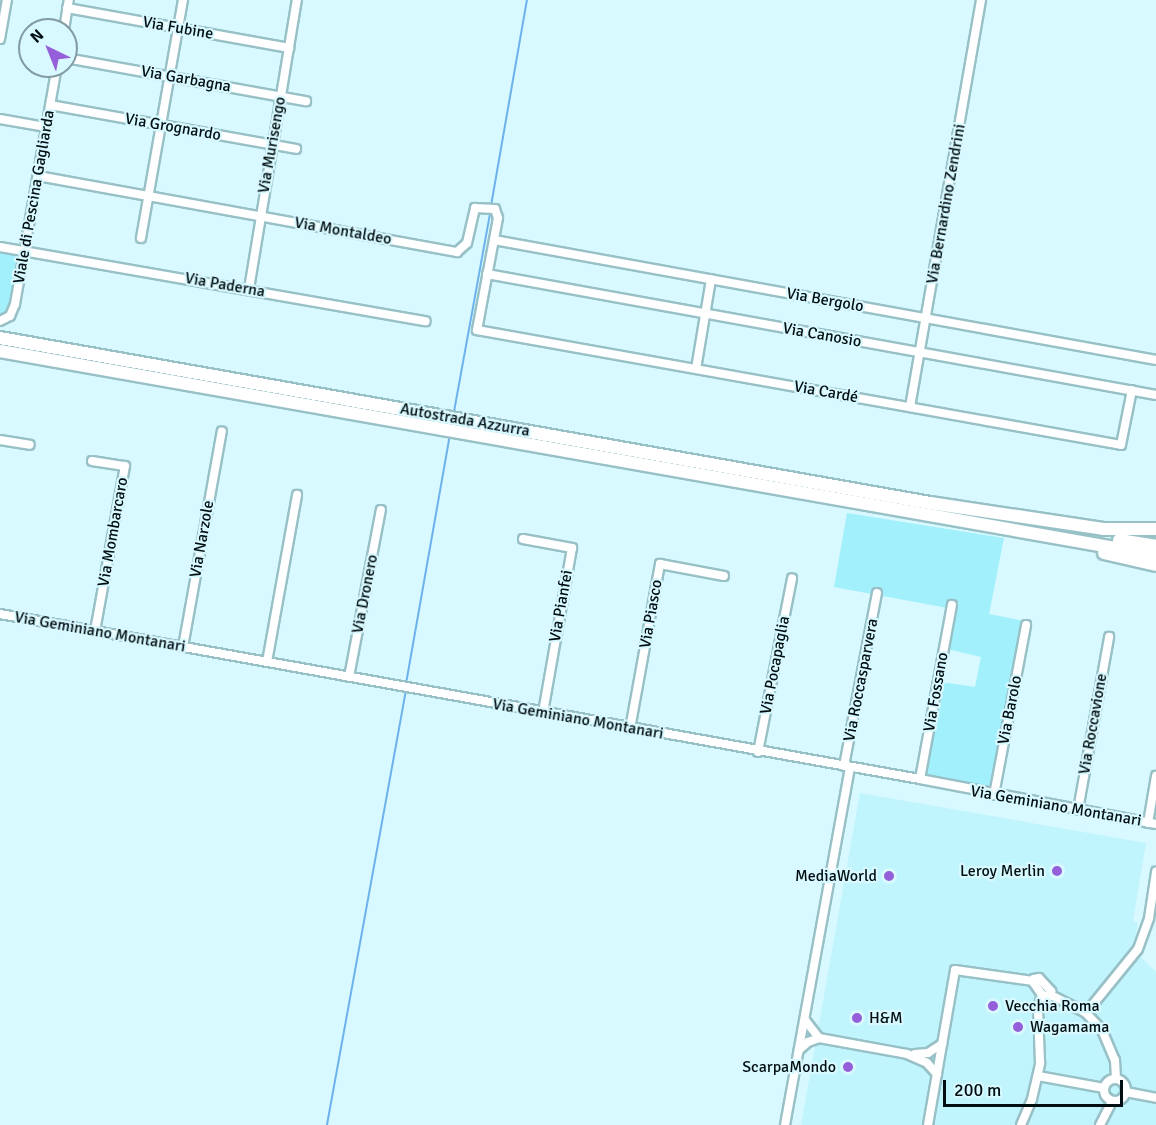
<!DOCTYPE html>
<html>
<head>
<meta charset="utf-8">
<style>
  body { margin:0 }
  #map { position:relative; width:1156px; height:1125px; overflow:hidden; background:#d8f9ff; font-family:Signika,sans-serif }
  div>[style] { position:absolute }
  .built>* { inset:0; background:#c1f5fe }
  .green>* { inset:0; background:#a2f0fc }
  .stream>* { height:1.5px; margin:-0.75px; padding:0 0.75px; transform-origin:0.75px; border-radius:0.75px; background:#6db2ec }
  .roads { filter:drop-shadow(2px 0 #98c1c7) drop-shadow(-2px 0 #98c1c7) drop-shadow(0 2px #98c1c7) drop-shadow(0 -2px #98c1c7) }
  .minor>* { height:8px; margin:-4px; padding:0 4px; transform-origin:4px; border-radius:4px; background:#fff }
  .minor>.ring { margin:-4px; padding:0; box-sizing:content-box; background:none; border:8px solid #fff; border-radius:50% }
  .highway>* { height:12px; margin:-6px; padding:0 6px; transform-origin:6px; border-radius:6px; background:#fff }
  .dots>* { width:16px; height:16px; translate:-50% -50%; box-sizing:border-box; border:3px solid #d8f9ff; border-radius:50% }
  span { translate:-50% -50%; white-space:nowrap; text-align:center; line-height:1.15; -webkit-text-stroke:4.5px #d8f9ff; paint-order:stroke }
  .street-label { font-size:16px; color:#020f12 }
  .poi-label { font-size:16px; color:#020f12 }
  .right { translate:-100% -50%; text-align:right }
  .left { translate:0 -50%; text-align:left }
  .north { position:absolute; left:18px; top:18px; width:60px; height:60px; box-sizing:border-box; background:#d8f9ff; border:2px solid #829ba0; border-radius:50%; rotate:317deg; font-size:16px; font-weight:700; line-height:24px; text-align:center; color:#020f12 }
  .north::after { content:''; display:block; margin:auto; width:21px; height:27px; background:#945fd8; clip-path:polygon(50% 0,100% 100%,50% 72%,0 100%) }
  .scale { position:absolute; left:943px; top:1080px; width:180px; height:27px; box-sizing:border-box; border:3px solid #020f12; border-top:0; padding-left:8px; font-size:18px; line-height:21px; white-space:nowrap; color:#020f12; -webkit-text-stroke:4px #d8f9ff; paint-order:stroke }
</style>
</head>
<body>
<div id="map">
  <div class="built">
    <div style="clip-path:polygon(860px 793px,1146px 843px,1133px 921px,1138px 923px,1133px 950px,1156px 972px,1156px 1125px,801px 1125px)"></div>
  </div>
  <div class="green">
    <div style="clip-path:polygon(0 249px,20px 253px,11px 306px,0 318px)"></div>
    <div style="clip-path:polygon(847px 513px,1004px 538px,989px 614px,1024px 621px,994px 790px,924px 776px,941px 682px,975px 687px,981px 657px,947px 649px,953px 609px,834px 587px)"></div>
  </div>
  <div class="stream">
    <div style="left:491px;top:206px;width:209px;rotate:-80.1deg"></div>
    <div style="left:454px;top:412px;width:202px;rotate:-79.7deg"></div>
    <div style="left:406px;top:684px;width:253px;rotate:-80deg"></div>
    <div style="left:327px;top:1125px;width:443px;rotate:-79.7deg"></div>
  </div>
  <div class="roads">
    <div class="minor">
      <div style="left:67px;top:8px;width:226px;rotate:10.2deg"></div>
      <div style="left:64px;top:30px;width:30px;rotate:-81deg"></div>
      <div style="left:0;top:39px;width:40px;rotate:-80deg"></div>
      <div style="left:66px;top:58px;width:244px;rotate:10.2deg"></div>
      <div style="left:50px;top:105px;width:250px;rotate:10.1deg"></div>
      <div style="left:0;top:119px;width:47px;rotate:9.9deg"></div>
      <div style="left:38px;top:176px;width:426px;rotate:10.3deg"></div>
      <div style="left:457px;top:252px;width:13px;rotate:-42deg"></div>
      <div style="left:467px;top:243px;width:36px;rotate:-77deg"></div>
      <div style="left:475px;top:208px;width:20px;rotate:3deg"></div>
      <div style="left:495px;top:209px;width:9px;rotate:72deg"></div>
      <div style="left:498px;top:218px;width:114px;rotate:100.6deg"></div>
      <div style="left:477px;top:330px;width:654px;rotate:10.12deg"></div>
      <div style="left:1121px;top:445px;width:56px;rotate:-78.7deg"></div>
      <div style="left:141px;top:238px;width:242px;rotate:-80deg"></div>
      <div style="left:494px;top:240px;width:673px;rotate:10.27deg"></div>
      <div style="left:0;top:247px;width:432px;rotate:9.9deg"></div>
      <div style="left:487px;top:274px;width:680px;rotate:10.25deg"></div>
      <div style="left:249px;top:289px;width:293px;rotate:-80.6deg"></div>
      <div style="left:0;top:321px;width:11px;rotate:-27deg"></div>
      <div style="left:10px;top:316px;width:13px;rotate:-67deg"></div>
      <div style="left:15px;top:304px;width:242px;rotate:-80deg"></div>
      <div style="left:696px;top:369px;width:91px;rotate:-80.5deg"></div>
      <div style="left:910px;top:407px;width:413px;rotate:-80.1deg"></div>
      <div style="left:0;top:440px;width:30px;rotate:9deg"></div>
      <div style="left:92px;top:461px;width:33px;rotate:9deg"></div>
      <div style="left:125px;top:466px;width:168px;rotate:100.3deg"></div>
      <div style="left:523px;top:539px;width:50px;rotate:10.4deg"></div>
      <div style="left:572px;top:548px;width:167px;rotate:100deg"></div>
      <div style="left:0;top:614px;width:935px;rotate:10.17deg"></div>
      <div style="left:920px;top:779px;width:240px;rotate:10.8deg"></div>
      <div style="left:183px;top:647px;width:219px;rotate:-79.8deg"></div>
      <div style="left:267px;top:662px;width:170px;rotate:-79.8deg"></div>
      <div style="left:349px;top:677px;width:170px;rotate:-79.2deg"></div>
      <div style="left:630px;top:729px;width:168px;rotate:-79.7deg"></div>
      <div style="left:660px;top:564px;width:65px;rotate:10.6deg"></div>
      <div style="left:758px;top:752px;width:177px;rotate:-78.9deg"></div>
      <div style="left:844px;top:766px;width:176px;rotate:-79.2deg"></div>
      <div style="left:920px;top:779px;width:177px;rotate:-79.6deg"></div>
      <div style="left:994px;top:795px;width:173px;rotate:-79.3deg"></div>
      <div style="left:1078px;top:810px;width:176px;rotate:-79.8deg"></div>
      <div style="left:1148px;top:823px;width:48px;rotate:-80.3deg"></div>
      <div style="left:1039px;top:978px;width:18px;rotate:47deg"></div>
      <div style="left:1051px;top:991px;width:6px;rotate:108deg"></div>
      <div style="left:1049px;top:997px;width:7px;rotate:-164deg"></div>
      <div style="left:1042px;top:995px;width:14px;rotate:-124deg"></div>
      <div style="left:1034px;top:983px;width:4px;rotate:-90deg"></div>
      <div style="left:1034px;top:979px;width:5px;rotate:-11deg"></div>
      <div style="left:1051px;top:995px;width:39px;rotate:27deg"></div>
      <div style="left:1086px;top:1013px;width:23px;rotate:47deg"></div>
      <div style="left:1102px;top:1030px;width:33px;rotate:67deg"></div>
      <div style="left:1115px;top:1060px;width:19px;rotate:87deg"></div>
      <div style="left:1086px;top:1013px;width:82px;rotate:-50.9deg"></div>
      <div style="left:1138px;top:949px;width:33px;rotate:-70deg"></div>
      <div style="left:1149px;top:918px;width:47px;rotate:-81.3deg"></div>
      <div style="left:805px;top:1020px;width:23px;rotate:52deg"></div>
      <div style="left:819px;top:1038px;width:89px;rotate:10.3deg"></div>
      <div style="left:907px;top:1054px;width:22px;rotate:24deg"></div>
      <div style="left:927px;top:1063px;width:15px;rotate:48deg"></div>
      <div style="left:799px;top:1050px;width:12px;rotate:-42deg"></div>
      <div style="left:808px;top:1042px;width:12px;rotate:-20deg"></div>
      <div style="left:915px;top:1054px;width:13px;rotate:-4deg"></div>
      <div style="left:928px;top:1053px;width:17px;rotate:-33deg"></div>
      <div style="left:1038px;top:1076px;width:67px;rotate:10.3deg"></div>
      <div class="ring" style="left:1104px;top:1079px;width:14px;height:14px"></div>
      <div style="left:1126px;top:1092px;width:31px;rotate:11deg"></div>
      <div style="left:785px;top:1125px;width:364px;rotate:-79.7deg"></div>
      <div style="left:928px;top:1125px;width:157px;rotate:-80.1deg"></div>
      <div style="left:955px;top:970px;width:79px;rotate:8deg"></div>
      <div style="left:1021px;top:1125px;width:28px;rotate:-67deg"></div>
      <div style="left:1032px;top:1099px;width:37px;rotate:-77deg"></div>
      <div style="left:1040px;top:1063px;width:55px;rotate:-92.1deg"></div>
      <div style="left:1038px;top:1008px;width:14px;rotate:-73deg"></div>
      <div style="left:1100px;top:1125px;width:27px;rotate:-63deg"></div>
    </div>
    <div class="highway">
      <div style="left:0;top:338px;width:945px;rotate:10.06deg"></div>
      <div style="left:930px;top:503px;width:175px;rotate:8.5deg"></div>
      <div style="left:1103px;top:529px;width:53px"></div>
      <div style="left:0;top:351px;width:1174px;rotate:10.01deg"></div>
      <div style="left:1119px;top:540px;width:37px;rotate:9deg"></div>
      <div style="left:1104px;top:553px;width:53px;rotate:13deg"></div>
    </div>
  </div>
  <div class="dots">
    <div style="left:1057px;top:871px;background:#945fd8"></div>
    <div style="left:889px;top:876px;background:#945fd8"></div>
    <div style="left:993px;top:1006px;background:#945fd8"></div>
    <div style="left:857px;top:1018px;background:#945fd8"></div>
    <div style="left:1018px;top:1027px;background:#945fd8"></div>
    <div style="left:848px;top:1067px;background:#945fd8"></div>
  </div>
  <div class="street-label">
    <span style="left:178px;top:28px;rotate:10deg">Via Fubine</span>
    <span style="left:186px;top:79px;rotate:10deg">Via Garbagna</span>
    <span style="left:173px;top:127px;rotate:10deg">Via Grognardo</span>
    <span style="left:272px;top:145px;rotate:-80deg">Via Murisengo</span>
    <span style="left:34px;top:197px;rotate:-80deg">Viale di Pescina Gagliarda</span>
    <span style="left:946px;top:204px;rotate:-80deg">Via Bernardino Zendrini</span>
    <span style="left:343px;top:231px;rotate:10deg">Via Montaldeo</span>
    <span style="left:225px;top:285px;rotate:10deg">Via Paderna</span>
    <span style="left:825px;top:300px;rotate:10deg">Via Bergolo</span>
    <span style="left:822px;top:335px;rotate:10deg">Via Canosio</span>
    <span style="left:826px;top:392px;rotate:10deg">Via Cardé</span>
    <span style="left:465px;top:420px;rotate:10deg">Autostrada Azzurra</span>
    <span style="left:113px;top:532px;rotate:-80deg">Via Mombarcaro</span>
    <span style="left:202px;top:539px;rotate:-80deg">Via Narzole</span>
    <span style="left:365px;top:594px;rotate:-79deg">Via Dronero</span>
    <span style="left:561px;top:606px;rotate:-80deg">Via Pianfei</span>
    <span style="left:651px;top:614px;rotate:-80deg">Via Piasco</span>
    <span style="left:100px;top:632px;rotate:10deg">Via Geminiano Montanari</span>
    <span style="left:775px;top:665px;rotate:-79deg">Via Pocapaglia</span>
    <span style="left:861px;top:680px;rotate:-79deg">Via Roccasparvera</span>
    <span style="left:936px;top:692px;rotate:-80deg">Via Fossano</span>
    <span style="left:1010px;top:710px;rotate:-79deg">Via Barolo</span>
    <span style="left:578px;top:719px;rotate:10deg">Via Geminiano Montanari</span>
    <span style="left:1093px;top:724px;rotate:-80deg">Via Roccavione</span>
    <span style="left:1056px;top:806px;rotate:10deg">Via Geminiano Montanari</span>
  </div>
  <div class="poi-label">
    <span class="right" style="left:1045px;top:871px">Leroy Merlin</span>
    <span class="right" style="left:877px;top:876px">MediaWorld</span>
    <span class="left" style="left:1005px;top:1006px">Vecchia Roma</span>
    <span class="left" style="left:869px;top:1018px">H&amp;M</span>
    <span class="left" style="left:1030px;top:1027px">Wagamama</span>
    <span class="right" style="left:836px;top:1067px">ScarpaMondo</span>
  </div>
  <div class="north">N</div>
  <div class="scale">200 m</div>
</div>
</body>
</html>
